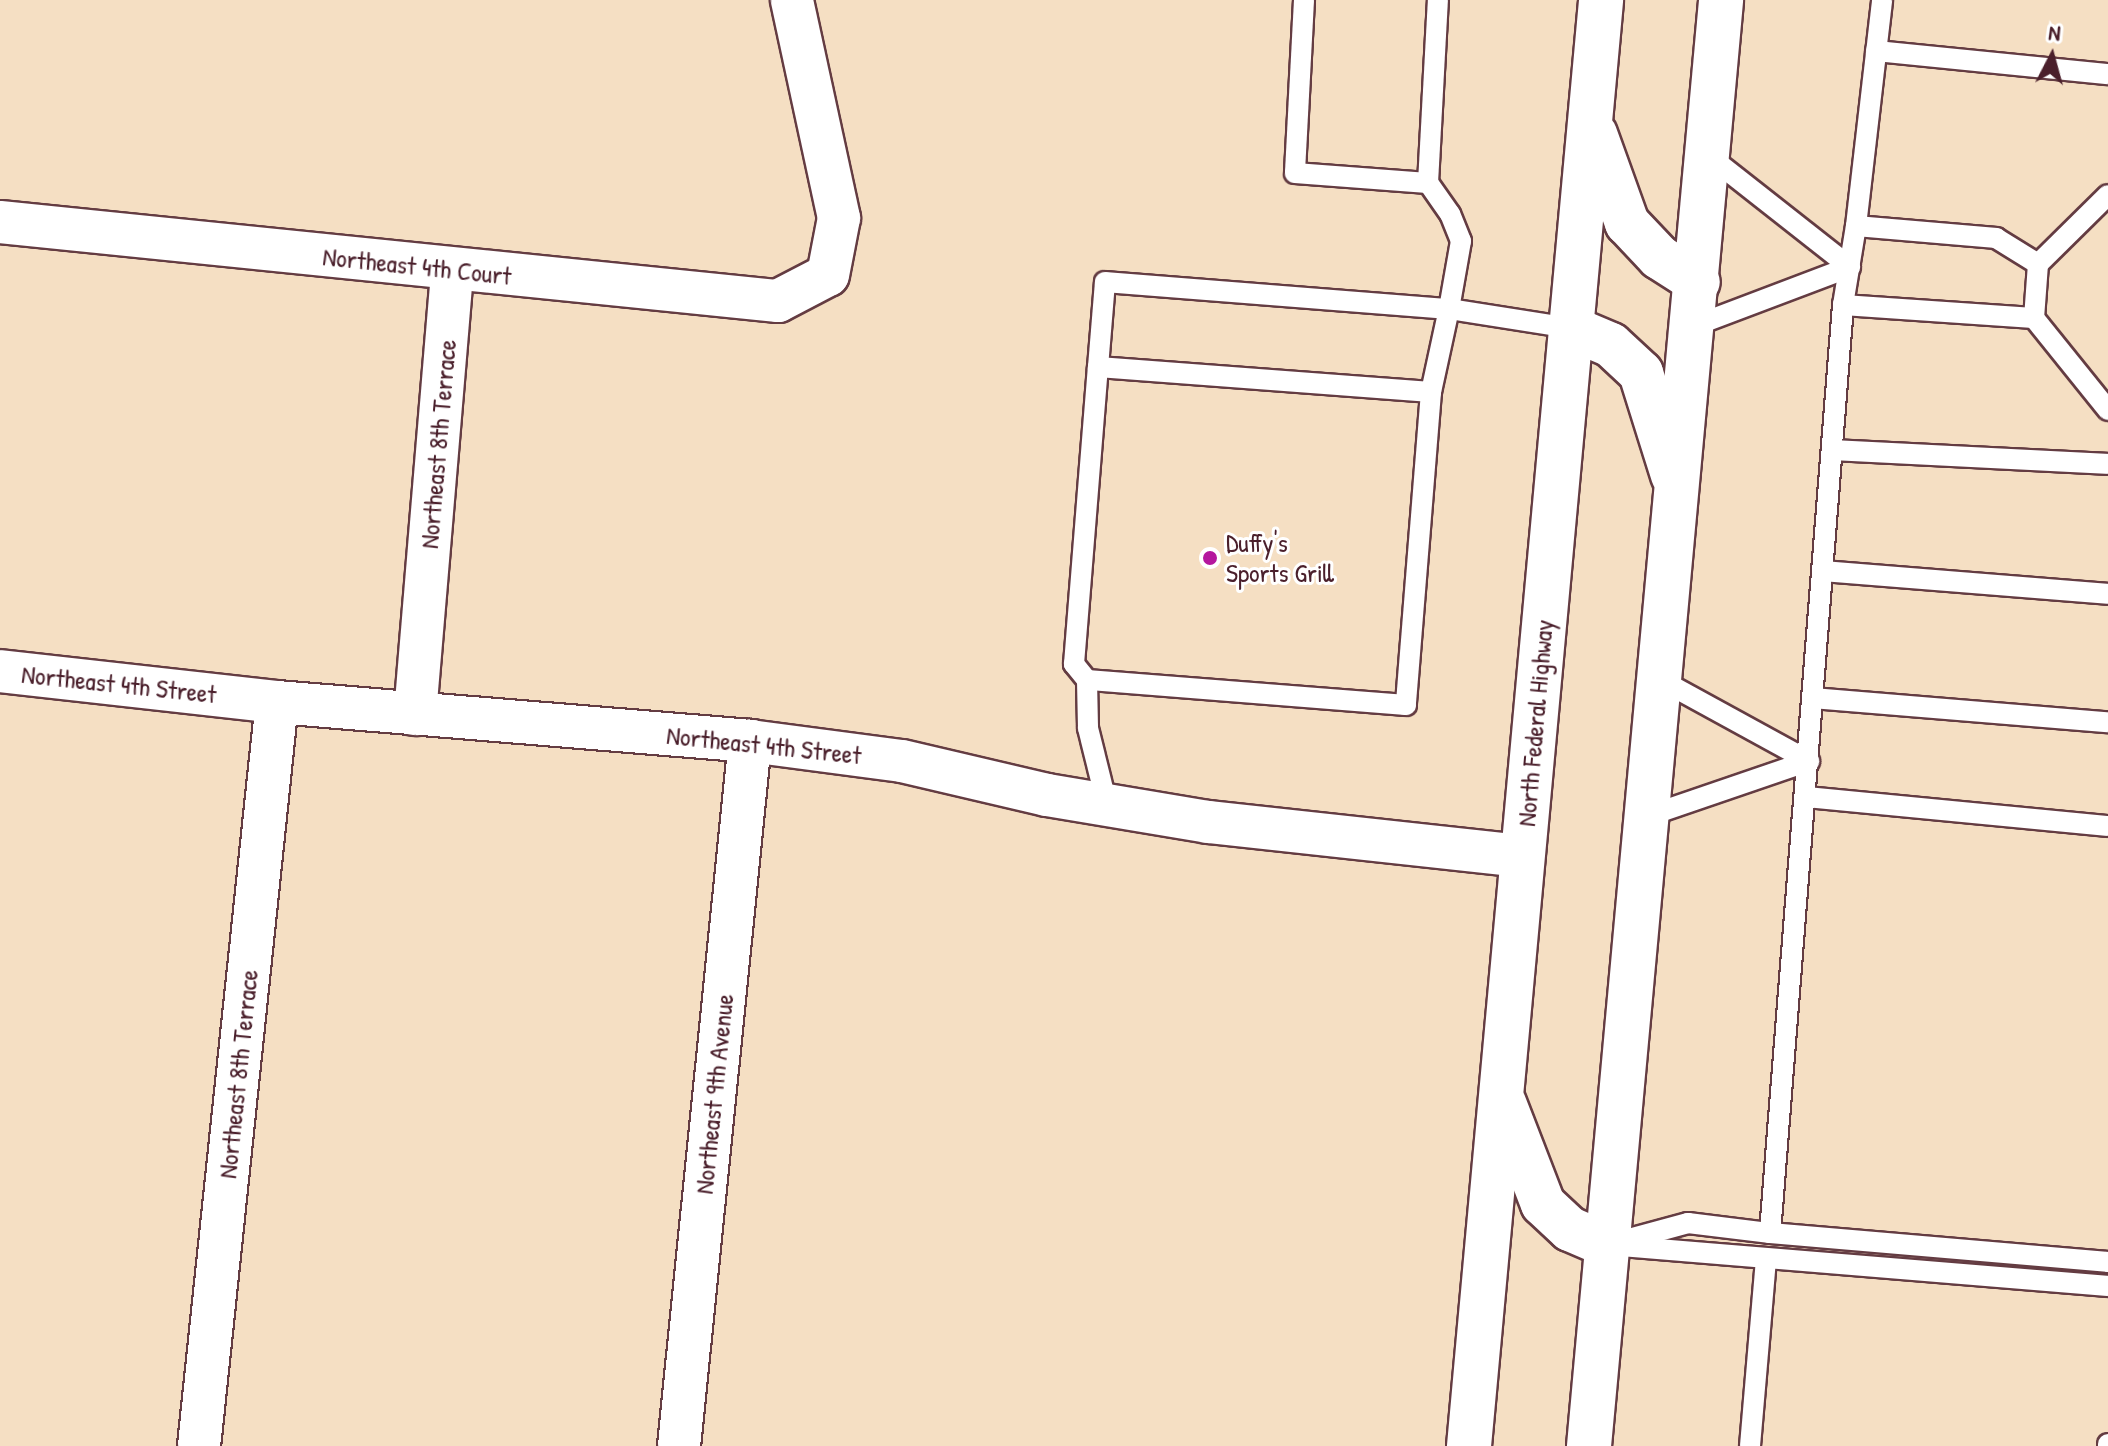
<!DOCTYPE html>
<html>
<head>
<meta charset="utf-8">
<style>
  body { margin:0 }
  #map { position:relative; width:2108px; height:1446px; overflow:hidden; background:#f5dfc3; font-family:"Patrick Hand",sans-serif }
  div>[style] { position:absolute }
  .roads { filter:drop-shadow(2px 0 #643c42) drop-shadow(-2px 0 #643c42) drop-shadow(0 2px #643c42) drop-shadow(0 -2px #643c42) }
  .service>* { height:20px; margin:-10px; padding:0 10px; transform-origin:10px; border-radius:10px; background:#fff }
  .minor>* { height:42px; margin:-21px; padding:0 21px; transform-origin:21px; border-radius:21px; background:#fff }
  .primary>* { height:44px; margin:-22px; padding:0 22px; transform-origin:22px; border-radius:22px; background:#fff }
  .dots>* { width:22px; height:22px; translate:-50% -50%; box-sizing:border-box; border:4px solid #fff; border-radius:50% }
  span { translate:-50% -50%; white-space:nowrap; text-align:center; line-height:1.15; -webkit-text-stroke:6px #fff; paint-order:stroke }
  .street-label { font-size:26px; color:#4a1f2b }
  .poi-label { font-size:26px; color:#4a1f2b }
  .left { translate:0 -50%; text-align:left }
  .north { position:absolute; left:2012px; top:16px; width:80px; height:80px; -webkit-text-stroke:6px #fff; paint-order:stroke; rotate:6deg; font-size:22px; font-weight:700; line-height:32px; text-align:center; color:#4a1f2b }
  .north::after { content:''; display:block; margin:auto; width:28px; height:36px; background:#4a1f2b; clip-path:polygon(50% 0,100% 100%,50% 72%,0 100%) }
</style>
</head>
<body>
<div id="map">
  <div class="roads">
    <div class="service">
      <div style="left:1304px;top:0;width:173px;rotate:93deg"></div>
      <div style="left:1295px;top:173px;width:133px;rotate:4.3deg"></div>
      <div style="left:1428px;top:183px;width:183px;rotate:-86.9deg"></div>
      <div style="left:1876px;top:51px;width:233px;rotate:5.7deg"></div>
      <div style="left:1709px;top:156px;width:179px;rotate:38.2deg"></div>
      <div style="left:1856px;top:226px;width:227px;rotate:-83.4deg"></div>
      <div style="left:2038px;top:264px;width:98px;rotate:-44.6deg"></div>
      <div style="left:1843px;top:305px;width:191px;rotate:3.9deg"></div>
      <div style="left:1694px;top:326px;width:167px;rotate:-20.7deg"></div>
      <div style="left:1098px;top:367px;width:85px;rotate:-85.3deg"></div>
      <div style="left:1105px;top:282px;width:345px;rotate:4.5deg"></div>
      <div style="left:1449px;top:309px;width:69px;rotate:-80deg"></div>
      <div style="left:1461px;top:241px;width:29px;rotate:-112deg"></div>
      <div style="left:1450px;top:214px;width:38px;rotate:-125deg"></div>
      <div style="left:1431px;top:392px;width:85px;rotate:-77.8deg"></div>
      <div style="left:1449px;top:309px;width:123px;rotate:8.9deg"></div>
      <div style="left:1832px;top:450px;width:276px;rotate:2.9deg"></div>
      <div style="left:1823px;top:571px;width:286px;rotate:4.6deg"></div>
      <div style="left:1087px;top:680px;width:21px;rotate:-129deg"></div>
      <div style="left:1074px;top:664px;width:298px;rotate:-85.4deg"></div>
      <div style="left:1098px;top:367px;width:334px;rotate:4.3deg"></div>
      <div style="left:1431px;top:392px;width:314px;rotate:94.6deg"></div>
      <div style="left:1406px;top:705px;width:320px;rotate:-175.5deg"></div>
      <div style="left:1087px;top:680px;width:48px;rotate:88.8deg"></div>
      <div style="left:1088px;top:728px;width:79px;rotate:76.1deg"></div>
      <div style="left:1661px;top:680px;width:169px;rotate:28.7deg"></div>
      <div style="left:1813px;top:698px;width:296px;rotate:4.7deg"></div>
      <div style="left:1806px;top:797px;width:303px;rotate:5.5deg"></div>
      <div style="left:1648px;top:816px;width:170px;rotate:-18.9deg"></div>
      <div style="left:1770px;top:1233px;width:339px;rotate:4.9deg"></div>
      <div style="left:1607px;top:1245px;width:84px;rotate:-15.2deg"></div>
      <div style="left:1688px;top:1223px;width:83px;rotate:7deg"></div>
      <div style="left:1770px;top:1233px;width:931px;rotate:-85.5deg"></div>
      <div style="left:1843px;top:305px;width:80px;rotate:-80.7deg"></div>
      <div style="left:1856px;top:226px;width:141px;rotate:4.9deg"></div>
      <div style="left:1996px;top:238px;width:49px;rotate:31.8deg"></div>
      <div style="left:2038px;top:264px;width:54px;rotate:94.2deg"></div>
      <div style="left:2034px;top:318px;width:118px;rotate:51.2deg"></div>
      <div style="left:1622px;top:1246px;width:488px;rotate:4.7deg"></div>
      <div style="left:1750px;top:1446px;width:188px;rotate:-85.1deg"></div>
      <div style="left:2108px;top:1446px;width:2px;rotate:-90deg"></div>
    </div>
    <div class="minor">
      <div style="left:0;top:222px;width:782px;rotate:5.8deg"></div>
      <div style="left:778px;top:301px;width:56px;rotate:-27.5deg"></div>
      <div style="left:828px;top:275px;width:58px;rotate:-79.1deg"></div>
      <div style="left:839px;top:218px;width:223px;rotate:-102.2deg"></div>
      <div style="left:0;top:671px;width:279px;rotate:6.4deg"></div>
      <div style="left:277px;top:702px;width:475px;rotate:4.7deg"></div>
      <div style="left:750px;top:741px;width:153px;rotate:7.5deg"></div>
      <div style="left:902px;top:761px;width:149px;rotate:13.2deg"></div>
      <div style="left:1047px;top:795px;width:163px;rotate:9.5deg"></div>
      <div style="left:1208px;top:822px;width:316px;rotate:6.2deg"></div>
      <div style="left:415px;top:714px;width:445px;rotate:-85.2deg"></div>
      <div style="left:199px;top:1446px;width:748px;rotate:-84.02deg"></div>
      <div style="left:679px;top:1446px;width:709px;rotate:-84.25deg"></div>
    </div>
    <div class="primary">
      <div style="left:1595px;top:134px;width:95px;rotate:70.2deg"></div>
      <div style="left:1627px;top:223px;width:47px;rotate:46.7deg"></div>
      <div style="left:1659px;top:257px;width:46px;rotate:32.7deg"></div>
      <div style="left:1571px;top:328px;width:43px;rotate:23deg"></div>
      <div style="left:1611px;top:345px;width:41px;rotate:43deg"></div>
      <div style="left:1641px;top:373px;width:107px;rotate:72.6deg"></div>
      <div style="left:1504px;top:1103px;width:108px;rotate:68.9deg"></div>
      <div style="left:1543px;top:1204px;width:37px;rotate:43deg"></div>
      <div style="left:1570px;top:1229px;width:40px;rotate:23.4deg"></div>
      <div style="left:1469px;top:1446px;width:1452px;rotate:-84.78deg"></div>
      <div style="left:1589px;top:1446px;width:1452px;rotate:-84.78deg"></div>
    </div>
  </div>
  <div class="dots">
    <div style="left:1210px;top:558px;background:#b5179e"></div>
  </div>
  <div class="street-label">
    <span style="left:417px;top:266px;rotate:6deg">Northeast 4th Court</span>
    <span style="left:438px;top:444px;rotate:-85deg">Northeast 8th Terrace</span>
    <span style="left:119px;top:684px;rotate:6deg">Northeast 4th Street</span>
    <span style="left:1535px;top:723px;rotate:-85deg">North Federal Highway</span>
    <span style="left:764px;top:745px;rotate:6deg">Northeast 4th Street</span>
    <span style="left:238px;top:1074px;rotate:-84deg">Northeast 8th Terrace</span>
    <span style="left:714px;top:1094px;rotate:-84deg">Northeast 9th Avenue</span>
  </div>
  <div class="poi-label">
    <span class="left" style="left:1226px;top:558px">Duffy's<br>Sports Grill</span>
  </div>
  <div class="north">N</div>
</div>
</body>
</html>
